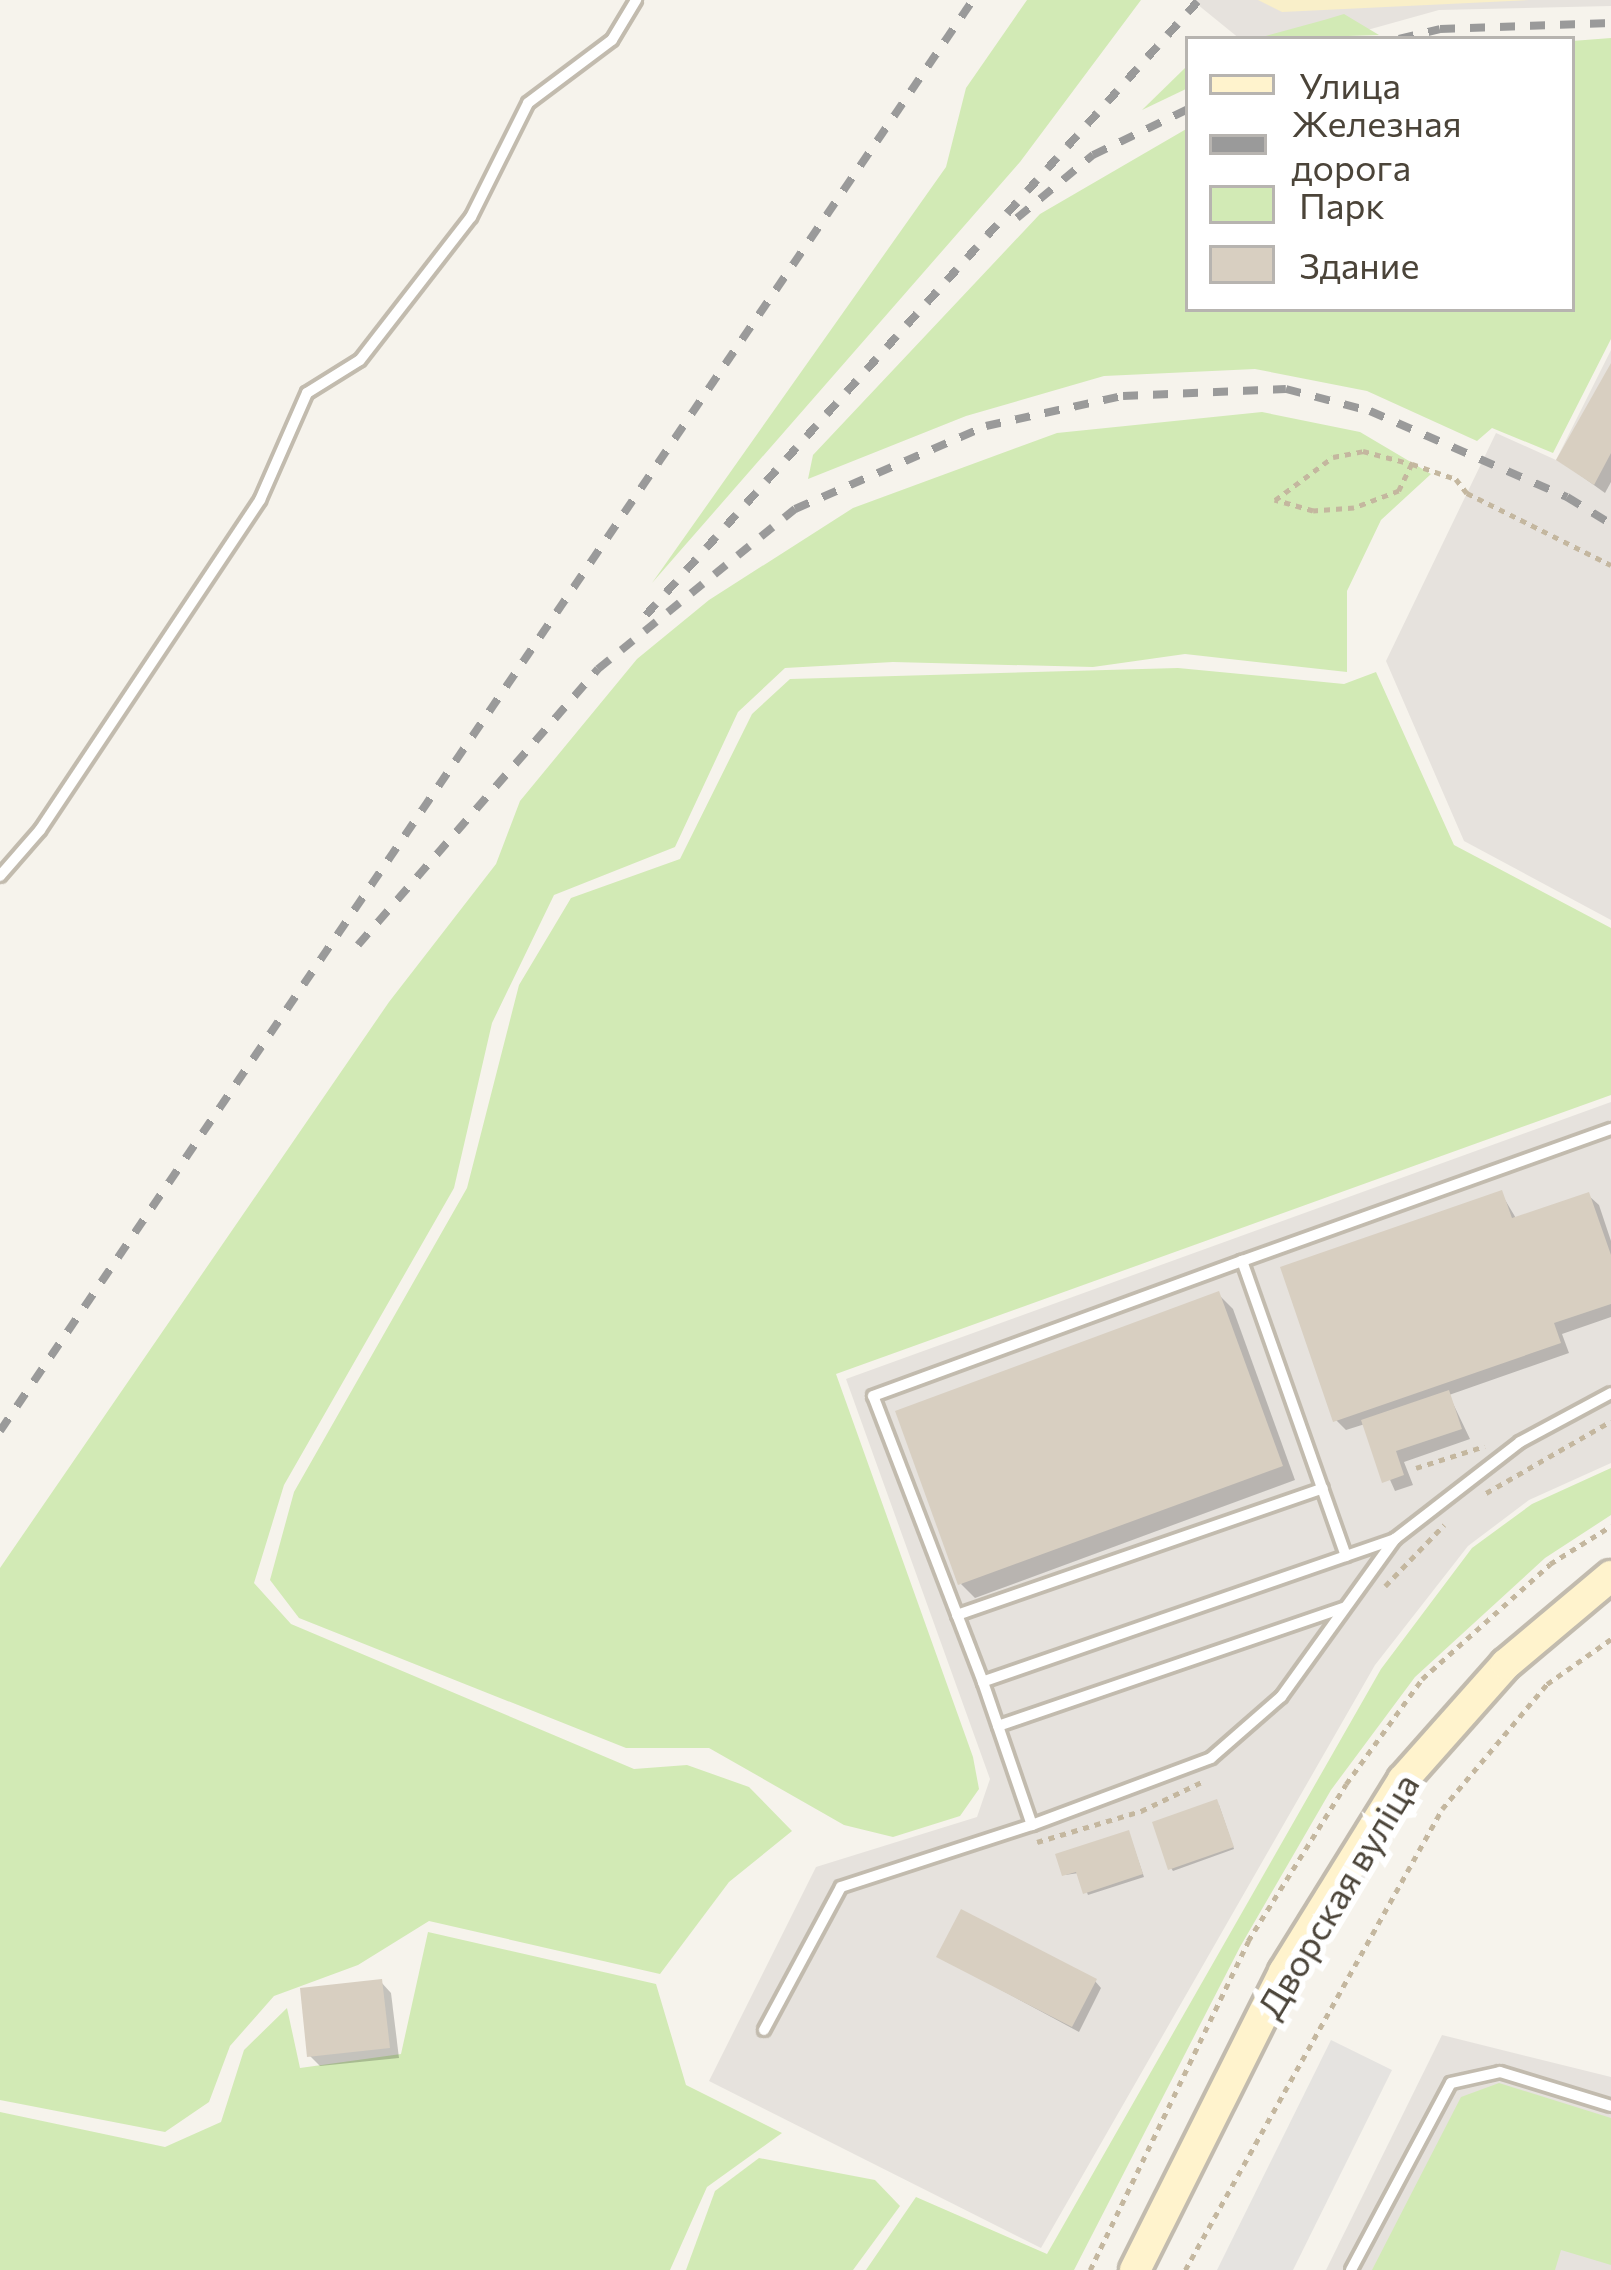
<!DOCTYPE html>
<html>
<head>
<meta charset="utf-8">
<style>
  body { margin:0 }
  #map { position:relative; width:1611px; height:2270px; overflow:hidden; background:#f6f3ec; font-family:Commissioner,sans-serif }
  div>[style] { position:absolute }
  .industrial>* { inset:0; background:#e6e2dd }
  .green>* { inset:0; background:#d2eab5 }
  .sand>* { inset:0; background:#f9efc9 }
  .parking>* { inset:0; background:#e5e3e0 }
  .shadow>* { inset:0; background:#0003 }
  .building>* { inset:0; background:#d8cfc1 }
  .path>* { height:4.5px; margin-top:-2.25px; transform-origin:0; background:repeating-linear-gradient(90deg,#c4b79f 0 6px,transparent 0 12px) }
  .roads { filter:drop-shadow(3px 0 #c2bbae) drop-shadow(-3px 0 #c2bbae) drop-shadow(0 3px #c2bbae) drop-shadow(0 -3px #c2bbae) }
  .lane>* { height:10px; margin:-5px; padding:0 5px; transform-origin:5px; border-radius:5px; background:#fff }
  .secondary>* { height:30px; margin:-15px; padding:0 15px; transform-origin:15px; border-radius:15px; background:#fff3cd }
  .rail>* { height:8px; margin-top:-4px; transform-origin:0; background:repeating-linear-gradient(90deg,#9a9a9a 0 15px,transparent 0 30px) }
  span { translate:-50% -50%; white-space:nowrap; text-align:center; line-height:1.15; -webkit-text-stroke:12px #fff; paint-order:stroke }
  .street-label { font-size:36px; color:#4b4439 }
  .legend { position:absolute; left:1185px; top:36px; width:390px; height:276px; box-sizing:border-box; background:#fff; border:3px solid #b7b4b0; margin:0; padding:15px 21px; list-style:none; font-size:36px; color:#4b4439 }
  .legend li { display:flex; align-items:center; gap:24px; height:60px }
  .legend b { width:60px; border:3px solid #b7b4b0 }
</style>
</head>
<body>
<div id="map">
  <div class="industrial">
    <div style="clip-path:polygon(1192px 0,1611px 0,1611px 6px,1439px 10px,1335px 39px,1240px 39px)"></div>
    <div style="clip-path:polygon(1611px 350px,1611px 920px,1464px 841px,1386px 661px,1496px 433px,1556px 460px)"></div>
    <div style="clip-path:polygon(1611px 1102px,1611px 1463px,1529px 1500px,1468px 1546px,1375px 1665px,1041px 2248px,709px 2081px,816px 1867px,977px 1817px,990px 1779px,846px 1379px)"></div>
    <div style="clip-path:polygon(1442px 2035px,1611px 2077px,1611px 2270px,1326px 2270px)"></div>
  </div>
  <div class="green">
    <div style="clip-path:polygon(1027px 0,1141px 0,1020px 162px,652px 583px,946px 167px,966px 88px)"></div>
    <div style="clip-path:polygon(1344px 14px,1379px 35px,1255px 39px,1324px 20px)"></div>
    <div style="clip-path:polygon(1611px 38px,1611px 339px,1553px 453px,1492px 428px,1477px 441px,1367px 391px,1255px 369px,1104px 376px,966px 416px,808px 479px,813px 455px,1040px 214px,1188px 128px,1188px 309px,1572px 309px,1572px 41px)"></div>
    <div style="clip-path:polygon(1188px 66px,1188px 88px,1142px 110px,1185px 68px)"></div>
    <div style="clip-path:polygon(1262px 412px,1360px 432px,1431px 474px,1381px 520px,1347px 591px,1347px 672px,1185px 654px,1093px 667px,893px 662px,785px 668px,738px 712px,675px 847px,554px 895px,492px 1023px,454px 1188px,284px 1485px,254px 1583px,291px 1624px,634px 1769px,687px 1765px,749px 1787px,792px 1831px,729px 1882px,660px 1974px,429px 1921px,358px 1965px,274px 1996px,230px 2046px,209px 2102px,165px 2132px,0 2100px,0 1568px,389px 1002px,496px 864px,520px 801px,637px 659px,709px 600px,853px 508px,1057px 433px)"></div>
    <div style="clip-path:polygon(1178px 668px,1344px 684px,1376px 672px,1454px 845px,1611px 928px,1611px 1095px,836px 1374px,973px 1757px,979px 1789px,960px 1816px,893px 1837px,844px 1825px,709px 1748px,626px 1748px,299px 1618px,270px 1580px,294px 1492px,467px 1188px,519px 985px,571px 898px,680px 859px,752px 714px,790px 679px)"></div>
    <div style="clip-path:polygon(1611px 1468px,1611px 1515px,1545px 1558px,1415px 1677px,1331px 1790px,1240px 1947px,1074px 2270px,866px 2270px,916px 2197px,1047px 2254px,1381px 1669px,1472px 1548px,1532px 1504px)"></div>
    <div style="clip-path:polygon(428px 1932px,656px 1984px,686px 2085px,782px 2133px,707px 2187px,670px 2270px,0 2270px,0 2112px,165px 2147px,221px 2122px,244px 2050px,287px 2008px,300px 2068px,401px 2054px)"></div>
    <div style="clip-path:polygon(1499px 2083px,1611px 2118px,1611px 2265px,1561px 2250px,1555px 2270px,1372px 2270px,1461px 2097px)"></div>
    <div style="clip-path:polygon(759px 2158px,875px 2180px,900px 2206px,853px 2270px,686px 2270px,715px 2191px)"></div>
  </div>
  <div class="sand">
    <div style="clip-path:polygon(1258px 0,1529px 0,1282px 12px)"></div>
  </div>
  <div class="parking">
    <div style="clip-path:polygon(1331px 2040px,1392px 2070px,1293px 2270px,1217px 2270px)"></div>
  </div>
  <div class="shadow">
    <div style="clip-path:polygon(1611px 369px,1611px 482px,1605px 493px,1559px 460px)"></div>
    <div style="clip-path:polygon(1501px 1193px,1517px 1220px,1588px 1195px,1599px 1205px,1611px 1241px,1611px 1317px,1562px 1334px,1569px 1353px,1449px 1395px,1470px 1439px,1404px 1462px,1413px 1485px,1395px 1491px,1365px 1424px,1346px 1430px,1336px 1420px)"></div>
    <div style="clip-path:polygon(1219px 1295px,1233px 1309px,1295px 1480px,975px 1598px,961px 1584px)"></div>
    <div style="clip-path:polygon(1219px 1805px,1234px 1849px,1173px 1871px,1171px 1868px)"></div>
    <div style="clip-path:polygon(1130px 1836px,1144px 1877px,1088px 1895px,1079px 1873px,1065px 1875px)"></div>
    <div style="clip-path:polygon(940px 1957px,1095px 1981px,1101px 1988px,1079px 2032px)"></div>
    <div style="clip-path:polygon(381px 1982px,391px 1993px,399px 2058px,320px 2066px,310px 2056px)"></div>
  </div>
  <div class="building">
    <div style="clip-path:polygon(1611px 363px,1611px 453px,1594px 485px,1556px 460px)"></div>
    <div style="clip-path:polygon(1502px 1190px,1512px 1218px,1589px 1192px,1611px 1255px,1611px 1304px,1554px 1323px,1561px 1343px,1333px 1422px,1280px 1267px)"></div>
    <div style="clip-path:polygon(1219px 1291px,1283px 1466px,958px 1585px,895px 1411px)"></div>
    <div style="clip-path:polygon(1449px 1390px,1462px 1429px,1396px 1451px,1404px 1475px,1382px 1483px,1361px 1420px)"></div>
    <div style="clip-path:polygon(1217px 1799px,1234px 1847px,1168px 1870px,1152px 1822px)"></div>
    <div style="clip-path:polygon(1129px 1830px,1143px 1874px,1083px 1894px,1076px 1872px,1062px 1876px,1055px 1854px)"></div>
    <div style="clip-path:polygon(961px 1909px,1097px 1979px,1072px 2027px,936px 1957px)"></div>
    <div style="clip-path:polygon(382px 1979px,390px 2048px,307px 2057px,300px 1988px)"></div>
  </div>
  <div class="path">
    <div style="left:1412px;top:464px;width:30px;rotate:116deg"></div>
    <div style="left:1399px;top:491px;width:48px;rotate:159.3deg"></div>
    <div style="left:1354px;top:508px;width:41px;rotate:175.8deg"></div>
    <div style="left:1313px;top:511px;width:40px;rotate:-164deg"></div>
    <div style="left:1275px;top:500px;width:72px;rotate:-36.6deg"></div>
    <div style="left:1333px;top:457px;width:31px;rotate:-11deg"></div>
    <div style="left:1363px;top:451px;width:51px;rotate:14.9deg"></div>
    <div style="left:1412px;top:464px;width:46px;rotate:18.8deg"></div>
    <div style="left:1456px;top:479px;width:18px;rotate:52deg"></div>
    <div style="left:1467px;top:493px;width:161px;rotate:26.6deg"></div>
    <div style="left:1416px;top:1468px;width:72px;rotate:-17.7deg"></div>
    <div style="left:1486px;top:1493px;width:144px;rotate:-29.9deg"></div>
    <div style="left:1385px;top:1586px;width:85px;rotate:-46deg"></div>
    <div style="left:1037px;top:1842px;width:109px;rotate:-16.6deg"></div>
    <div style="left:1141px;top:1811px;width:70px;rotate:-25.5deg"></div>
    <div style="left:1090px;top:2270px;width:365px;rotate:-64.3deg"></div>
    <div style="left:1248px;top:1941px;width:185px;rotate:-58deg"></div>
    <div style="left:1346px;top:1784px;width:130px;rotate:-54.1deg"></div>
    <div style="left:1422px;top:1679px;width:172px;rotate:-41.9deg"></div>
    <div style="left:1550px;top:1564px;width:72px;rotate:-31.9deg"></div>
    <div style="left:1185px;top:2270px;width:528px;rotate:-60.86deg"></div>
    <div style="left:1442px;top:1809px;width:163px;rotate:-50deg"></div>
    <div style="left:1547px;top:1684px;width:78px;rotate:-35.1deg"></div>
  </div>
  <div class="roads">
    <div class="lane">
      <div style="left:0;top:876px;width:61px;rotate:-49deg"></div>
      <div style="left:40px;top:830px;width:397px;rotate:-56.3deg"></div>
      <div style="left:260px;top:500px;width:117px;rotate:-66.3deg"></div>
      <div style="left:307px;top:393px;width:62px;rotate:-31.9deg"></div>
      <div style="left:360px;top:360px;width:181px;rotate:-52.2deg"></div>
      <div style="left:471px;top:217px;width:127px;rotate:-63.4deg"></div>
      <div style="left:528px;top:103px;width:105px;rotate:-36.9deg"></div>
      <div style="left:612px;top:40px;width:47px;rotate:-59deg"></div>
      <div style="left:1395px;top:1539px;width:436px;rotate:160.9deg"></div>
      <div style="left:983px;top:1682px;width:151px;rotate:71.1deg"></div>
      <div style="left:1032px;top:1825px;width:191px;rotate:-20.5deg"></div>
      <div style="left:1211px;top:1758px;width:93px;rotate:-41.1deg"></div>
      <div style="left:1281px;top:1697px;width:195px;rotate:-54.2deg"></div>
      <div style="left:1395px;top:1539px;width:158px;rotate:-37.8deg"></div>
      <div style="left:1520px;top:1442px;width:103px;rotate:-28.3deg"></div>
      <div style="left:1346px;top:1556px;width:313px;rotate:-109.4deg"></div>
      <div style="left:1242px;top:1261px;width:392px;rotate:-19.7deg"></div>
      <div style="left:957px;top:1615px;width:387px;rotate:-19.1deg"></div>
      <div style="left:983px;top:1682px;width:306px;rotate:-111deg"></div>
      <div style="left:873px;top:1396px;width:393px;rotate:-20.1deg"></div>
      <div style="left:998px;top:1726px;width:367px;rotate:-18.9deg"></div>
      <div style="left:764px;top:2030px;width:162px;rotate:-61.7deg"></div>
      <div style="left:841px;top:1887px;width:201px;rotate:-18deg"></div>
      <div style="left:1351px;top:2270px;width:212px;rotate:-61.9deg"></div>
      <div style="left:1451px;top:2083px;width:50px;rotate:-12.7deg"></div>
      <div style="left:1500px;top:2072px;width:116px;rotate:17deg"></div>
    </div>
    <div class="secondary">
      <div style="left:1135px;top:2270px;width:333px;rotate:-63.4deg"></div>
      <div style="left:1284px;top:1972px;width:226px;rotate:-58.2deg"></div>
      <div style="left:1403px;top:1780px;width:155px;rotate:-48.4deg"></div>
      <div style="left:1506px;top:1664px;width:137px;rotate:-40deg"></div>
    </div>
  </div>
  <div class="rail">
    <div style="left:1399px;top:39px;width:42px;rotate:-13.7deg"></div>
    <div style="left:1440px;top:29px;width:171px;rotate:-2deg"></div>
    <div style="left:1017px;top:218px;width:99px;rotate:-39.7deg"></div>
    <div style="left:1093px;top:155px;width:106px;rotate:-25.8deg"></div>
    <div style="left:646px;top:615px;width:827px;rotate:-48.04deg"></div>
    <div style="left:358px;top:945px;width:366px;rotate:-49deg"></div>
    <div style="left:598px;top:669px;width:254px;rotate:-39.1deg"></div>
    <div style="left:795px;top:509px;width:208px;rotate:-23.5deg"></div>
    <div style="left:986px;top:426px;width:140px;rotate:-12.4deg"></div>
    <div style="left:1123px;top:396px;width:163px;rotate:-2.5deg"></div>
    <div style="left:1286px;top:389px;width:87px;rotate:14.7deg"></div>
    <div style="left:1370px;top:411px;width:215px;rotate:23.6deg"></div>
    <div style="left:1567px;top:497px;width:52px;rotate:31.5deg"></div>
    <div style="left:0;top:1431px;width:1730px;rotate:-55.79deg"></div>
  </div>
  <div class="street-label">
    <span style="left:1337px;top:1895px;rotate:-59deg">Дворская вуліца</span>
  </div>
  <ul class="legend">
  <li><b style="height:15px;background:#fff3cd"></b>Улица</li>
  <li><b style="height:15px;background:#9a9a9a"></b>Железная дорога</li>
  <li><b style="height:33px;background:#d2eab5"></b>Парк</li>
  <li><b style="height:33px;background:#d8cfc1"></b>Здание</li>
  </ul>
</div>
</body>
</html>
